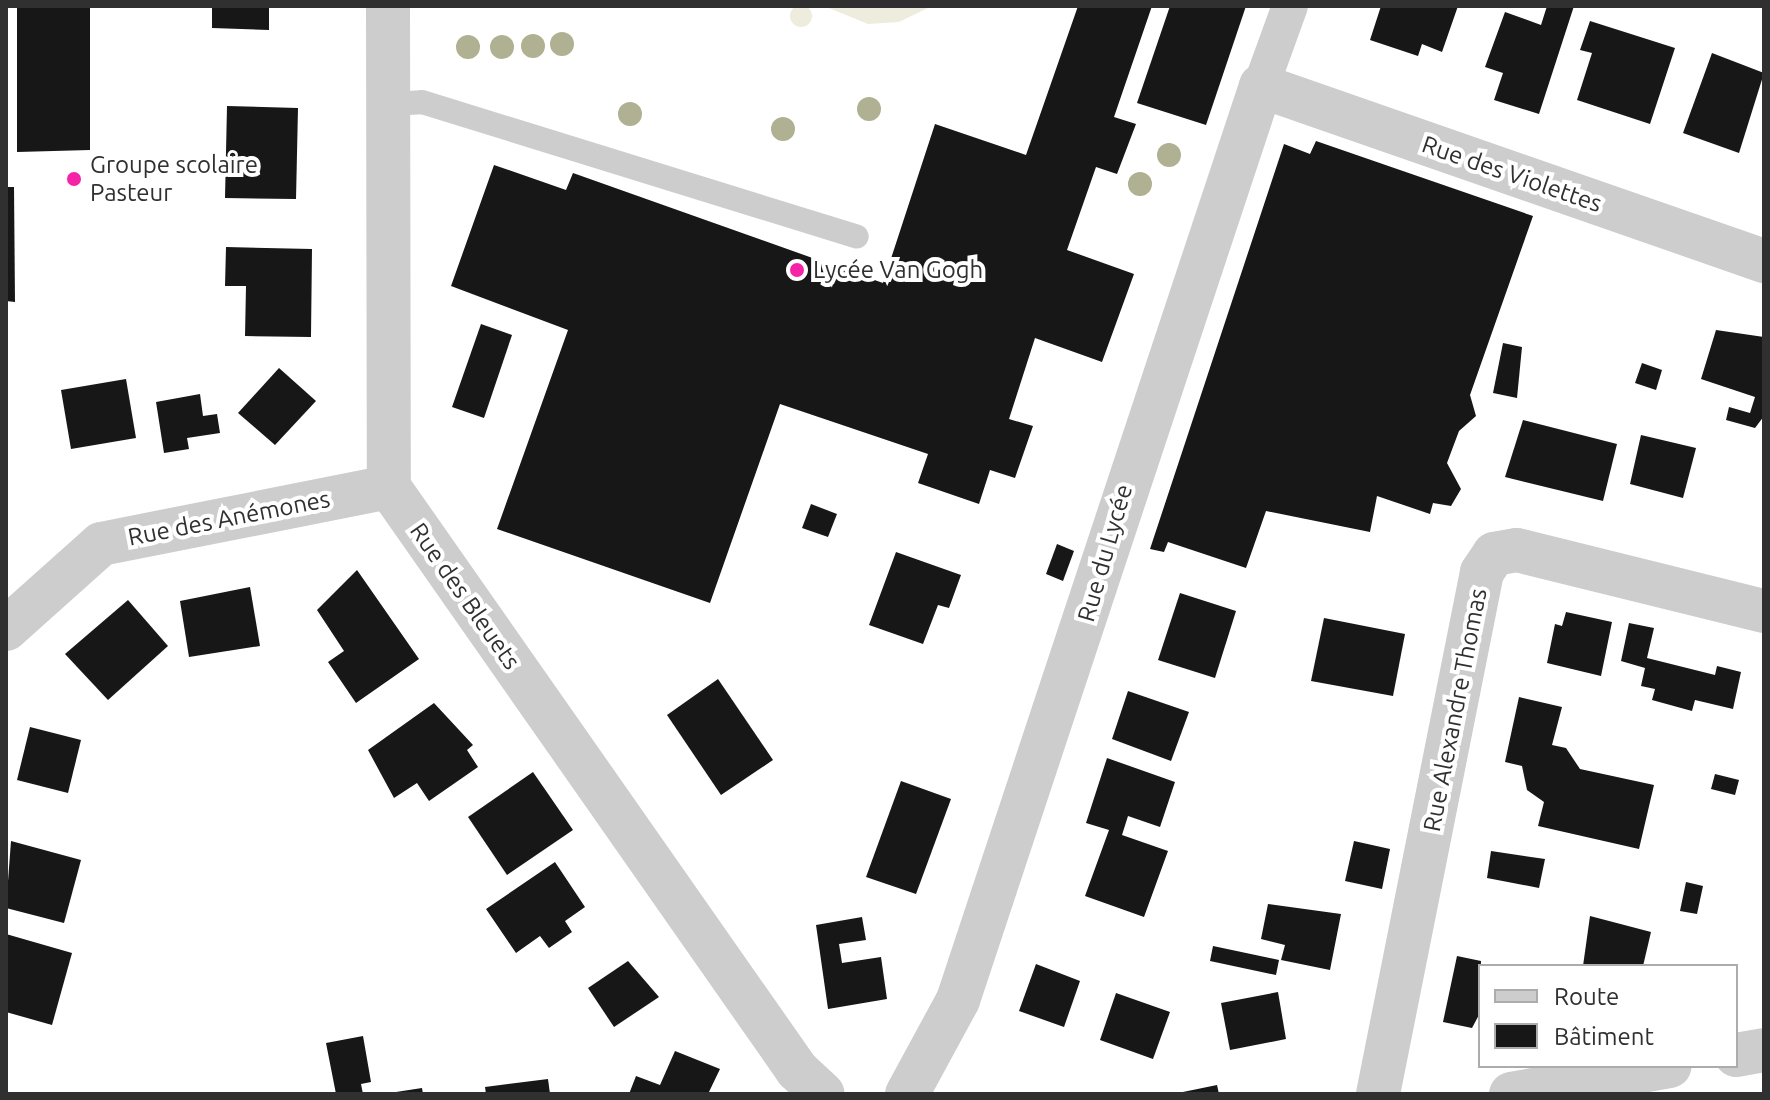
<!DOCTYPE html>
<html>
<head>
<meta charset="utf-8">
<style>
  body { margin:0 }
  #map { position:relative; width:1770px; height:1100px; overflow:hidden; background:#fff; font-family:Ubuntu,sans-serif }
  div>[style] { position:absolute }
  .green>* { inset:0; background:#eeeddd }
  .round { border-radius:50% }
  .building>* { inset:0; background:#171717 }
  .service>* { height:24px; margin:-12px; padding:0 12px; transform-origin:12px; border-radius:12px; background:#cdcdcd }
  .pedestrian>* { height:36px; margin:-18px; padding:0 18px; transform-origin:18px; border-radius:18px; background:#cdcdcd }
  .minor>* { height:44px; margin:-22px; padding:0 22px; transform-origin:22px; border-radius:22px; background:#cdcdcd }
  .tertiary>* { height:44px; margin:-22px; padding:0 22px; transform-origin:22px; border-radius:22px; background:#cdcdcd }
  .trees>* { width:24px; height:24px; margin:-12px; border-radius:50%; background:#b0b092 }
  .dots>* { width:22px; height:22px; translate:-50% -50%; box-sizing:border-box; border:4px solid #fff; border-radius:50% }
  span { translate:-50% -50%; white-space:nowrap; text-align:center; line-height:1.15; -webkit-text-stroke:8px #fff; paint-order:stroke }
  .poi-label { font-size:24px; color:#303030 }
  .left { translate:0 -50%; text-align:left }
  .street-label { font-size:24px; color:#303030 }
  .frame { position:absolute; inset:0; border:8px solid #303030; pointer-events:none }
  .legend { position:absolute; left:1478px; top:964px; width:260px; height:104px; box-sizing:border-box; background:#fff; border:2px solid #acacac; margin:0; padding:10px 14px; list-style:none; font-size:24px; color:#303030 }
  .legend li { display:flex; align-items:center; gap:16px; height:40px }
  .legend b { width:40px; border:2px solid #acacac }
</style>
</head>
<body>
<div id="map">
  <div class="green">
    <div class="round" style="left:790px;top:5px;width:22px;height:22px"></div>
    <div style="clip-path:polygon(824px 6px,932px 6px,899px 22px,868px 24px)"></div>
  </div>
  <div class="building">
    <div style="clip-path:polygon(17px 6px,90px 6px,90px 150px,17px 152px)"></div>
    <div style="clip-path:polygon(212px 6px,269px 6px,269px 30px,212px 28px)"></div>
    <div style="clip-path:polygon(1078px 6px,1152px 6px,1114px 117px,1136px 124px,1117px 174px,1096px 167px,1067px 250px,1134px 274px,1102px 362px,1035px 338px,1009px 419px,1033px 426px,1015px 478px,990px 470px,979px 504px,918px 483px,928px 454px,780px 404px,710px 603px,497px 529px,568px 330px,451px 286px,494px 165px,566px 190px,573px 173px,883px 283px,935px 124px,1026px 155px)"></div>
    <div style="clip-path:polygon(1170px 6px,1246px 6px,1206px 125px,1137px 103px)"></div>
    <div style="clip-path:polygon(1381px 6px,1458px 6px,1442px 52px,1422px 44px,1418px 56px,1370px 40px)"></div>
    <div style="clip-path:polygon(1547px 6px,1574px 6px,1539px 114px,1494px 100px,1503px 73px,1485px 67px,1505px 12px,1541px 25px)"></div>
    <div style="clip-path:polygon(1590px 21px,1675px 48px,1650px 124px,1577px 100px,1592px 53px,1580px 50px)"></div>
    <div style="clip-path:polygon(1712px 53px,1764px 73px,1739px 153px,1683px 133px)"></div>
    <div style="clip-path:polygon(227px 106px,298px 108px,296px 199px,225px 198px)"></div>
    <div style="clip-path:polygon(1316px 141px,1533px 216px,1470px 395px,1476px 416px,1459px 431px,1447px 463px,1461px 489px,1451px 506px,1433px 503px,1430px 514px,1377px 496px,1370px 532px,1266px 511px,1246px 568px,1168px 542px,1164px 552px,1150px 549px,1284px 144px,1310px 154px)"></div>
    <div style="clip-path:polygon(6px 187px,14px 187px,15px 302px,6px 301px)"></div>
    <div style="clip-path:polygon(226px 247px,312px 249px,311px 337px,245px 336px,246px 286px,225px 286px)"></div>
    <div style="clip-path:polygon(481px 324px,512px 335px,484px 418px,452px 407px)"></div>
    <div style="clip-path:polygon(1716px 330px,1764px 337px,1764px 416px,1755px 428px,1726px 420px,1729px 407px,1750px 413px,1755px 397px,1701px 379px)"></div>
    <div style="clip-path:polygon(1503px 343px,1522px 347px,1517px 398px,1493px 393px)"></div>
    <div style="clip-path:polygon(1642px 363px,1662px 370px,1656px 390px,1635px 383px)"></div>
    <div style="clip-path:polygon(279px 368px,316px 401px,275px 445px,238px 413px)"></div>
    <div style="clip-path:polygon(126px 379px,136px 438px,71px 449px,61px 390px)"></div>
    <div style="clip-path:polygon(200px 394px,203px 416px,217px 414px,220px 433px,187px 438px,189px 449px,164px 453px,156px 402px)"></div>
    <div style="clip-path:polygon(1523px 420px,1617px 444px,1603px 501px,1505px 477px)"></div>
    <div style="clip-path:polygon(1641px 435px,1696px 448px,1683px 498px,1630px 484px)"></div>
    <div style="clip-path:polygon(811px 504px,837px 514px,828px 537px,802px 528px)"></div>
    <div style="clip-path:polygon(1057px 544px,1074px 551px,1063px 581px,1046px 574px)"></div>
    <div style="clip-path:polygon(896px 552px,961px 575px,949px 608px,938px 605px,923px 644px,869px 625px)"></div>
    <div style="clip-path:polygon(357px 570px,419px 659px,356px 703px,328px 662px,344px 651px,317px 610px)"></div>
    <div style="clip-path:polygon(250px 587px,260px 646px,189px 657px,180px 601px)"></div>
    <div style="clip-path:polygon(1180px 593px,1236px 611px,1215px 678px,1158px 660px)"></div>
    <div style="clip-path:polygon(128px 600px,168px 646px,108px 700px,65px 654px)"></div>
    <div style="clip-path:polygon(1566px 612px,1612px 622px,1601px 676px,1547px 663px,1555px 624px,1562px 626px)"></div>
    <div style="clip-path:polygon(1324px 618px,1405px 634px,1393px 696px,1311px 681px)"></div>
    <div style="clip-path:polygon(1629px 623px,1654px 628px,1647px 658px,1715px 675px,1717px 666px,1741px 672px,1733px 709px,1695px 700px,1692px 711px,1652px 700px,1655px 689px,1641px 686px,1645px 668px,1621px 661px)"></div>
    <div style="clip-path:polygon(718px 679px,773px 760px,721px 795px,667px 715px)"></div>
    <div style="clip-path:polygon(1128px 691px,1189px 712px,1171px 761px,1112px 739px)"></div>
    <div style="clip-path:polygon(1519px 697px,1562px 707px,1552px 745px,1566px 748px,1580px 769px,1654px 785px,1639px 849px,1538px 826px,1544px 802px,1527px 790px,1522px 766px,1505px 762px)"></div>
    <div style="clip-path:polygon(434px 703px,473px 745px,467px 750px,478px 767px,429px 801px,417px 783px,394px 798px,368px 750px)"></div>
    <div style="clip-path:polygon(30px 727px,81px 740px,68px 793px,17px 780px)"></div>
    <div style="clip-path:polygon(1107px 758px,1175px 782px,1160px 827px,1128px 816px,1122px 835px,1168px 851px,1144px 917px,1085px 896px,1109px 830px,1086px 823px)"></div>
    <div style="clip-path:polygon(533px 772px,573px 830px,507px 875px,468px 817px)"></div>
    <div style="clip-path:polygon(1715px 774px,1739px 780px,1735px 795px,1711px 789px)"></div>
    <div style="clip-path:polygon(901px 781px,951px 799px,916px 894px,866px 877px)"></div>
    <div style="clip-path:polygon(11px 841px,81px 860px,64px 923px,6px 908px)"></div>
    <div style="clip-path:polygon(1354px 841px,1390px 849px,1382px 889px,1345px 881px)"></div>
    <div style="clip-path:polygon(1491px 851px,1545px 859px,1539px 888px,1487px 878px)"></div>
    <div style="clip-path:polygon(555px 862px,585px 907px,565px 921px,572px 932px,549px 948px,540px 936px,516px 953px,486px 909px)"></div>
    <div style="clip-path:polygon(1686px 882px,1703px 886px,1697px 914px,1680px 911px)"></div>
    <div style="clip-path:polygon(1268px 904px,1341px 914px,1330px 970px,1281px 960px,1285px 945px,1261px 939px)"></div>
    <div style="clip-path:polygon(1590px 916px,1651px 932px,1643px 966px,1583px 966px)"></div>
    <div style="clip-path:polygon(862px 917px,866px 940px,839px 944px,842px 963px,881px 957px,887px 999px,828px 1009px,816px 925px)"></div>
    <div style="clip-path:polygon(6px 934px,72px 953px,52px 1025px,6px 1012px)"></div>
    <div style="clip-path:polygon(1213px 946px,1279px 960px,1276px 975px,1210px 961px)"></div>
    <div style="clip-path:polygon(1457px 956px,1481px 961px,1480px 1013px,1472px 1028px,1443px 1022px)"></div>
    <div style="clip-path:polygon(628px 961px,659px 997px,614px 1027px,588px 988px)"></div>
    <div style="clip-path:polygon(1036px 964px,1080px 981px,1064px 1027px,1019px 1011px)"></div>
    <div style="clip-path:polygon(1278px 992px,1286px 1039px,1230px 1050px,1221px 1003px)"></div>
    <div style="clip-path:polygon(1116px 993px,1170px 1012px,1153px 1059px,1100px 1040px)"></div>
    <div style="clip-path:polygon(363px 1036px,371px 1082px,361px 1084px,363px 1094px,336px 1094px,326px 1043px)"></div>
    <div style="clip-path:polygon(675px 1051px,720px 1069px,708px 1094px,629px 1094px,636px 1076px,660px 1085px)"></div>
    <div style="clip-path:polygon(548px 1079px,550px 1094px,486px 1094px,485px 1087px)"></div>
    <div style="clip-path:polygon(1217px 1085px,1219px 1094px,1178px 1094px,1178px 1093px)"></div>
    <div style="clip-path:polygon(422px 1088px,423px 1094px,396px 1094px,396px 1092px)"></div>
  </div>
  <div class="service">
    <div style="left:388px;top:104px;width:34px;rotate:-3deg"></div>
    <div style="left:422px;top:102px;width:455px;rotate:17.2deg"></div>
  </div>
  <div class="pedestrian">
    <div style="left:1261px;top:86px;width:85px;rotate:-70.1deg"></div>
  </div>
  <div class="minor">
    <div style="left:388px;top:6px;width:481px;rotate:89.9deg"></div>
    <div style="left:389px;top:487px;width:712px;rotate:55.01deg"></div>
    <div style="left:797px;top:1070px;width:35px;rotate:43deg"></div>
    <div style="left:6px;top:629px;width:127px;rotate:-41.8deg"></div>
    <div style="left:101px;top:544px;width:294px;rotate:-11.2deg"></div>
    <div style="left:907px;top:1094px;width:107px;rotate:-61.5deg"></div>
    <div style="left:958px;top:1000px;width:963px;rotate:-71.66deg"></div>
    <div style="left:1261px;top:86px;width:533px;rotate:19.18deg"></div>
    <div style="left:1378px;top:1094px;width:532px;rotate:-78.73deg"></div>
    <div style="left:1482px;top:572px;width:22px;rotate:-56deg"></div>
    <div style="left:1494px;top:554px;width:23px;rotate:-10deg"></div>
    <div style="left:1517px;top:550px;width:254px;rotate:13.9deg"></div>
  </div>
  <div class="tertiary">
    <div style="left:1736px;top:1055px;width:28px;rotate:-10deg"></div>
    <div style="left:1511px;top:1094px;width:161px;rotate:-10deg"></div>
  </div>
  <div class="trees">
    <div style="left:562px;top:44px"></div>
    <div style="left:533px;top:46px"></div>
    <div style="left:468px;top:47px"></div>
    <div style="left:502px;top:47px"></div>
    <div style="left:869px;top:109px"></div>
    <div style="left:630px;top:114px"></div>
    <div style="left:783px;top:129px"></div>
    <div style="left:1169px;top:155px"></div>
    <div style="left:1140px;top:184px"></div>
  </div>
  <div class="dots">
    <div style="left:74px;top:179px;background:#f523a6"></div>
    <div style="left:797px;top:270px;background:#f523a6"></div>
  </div>
  <div class="poi-label">
    <span class="left" style="left:90px;top:179px">Groupe scolaire<br>Pasteur</span>
    <span class="left" style="left:813px;top:270px">Lycée Van Gogh</span>
  </div>
  <div class="street-label">
    <span style="left:1512px;top:174px;rotate:19deg">Rue des Violettes</span>
    <span style="left:229px;top:518px;rotate:-11deg">Rue des Anémones</span>
    <span style="left:1105px;top:553px;rotate:-74deg">Rue du Lycée</span>
    <span style="left:465px;top:596px;rotate:55deg">Rue des Bleuets</span>
    <span style="left:1455px;top:710px;rotate:-79deg">Rue Alexandre Thomas</span>
  </div>
  <div class="frame"></div>
  <ul class="legend">
  <li><b style="height:10px;background:#cdcdcd"></b>Route</li>
  <li><b style="height:22px;background:#171717"></b>Bâtiment</li>
  </ul>
</div>
</body>
</html>
